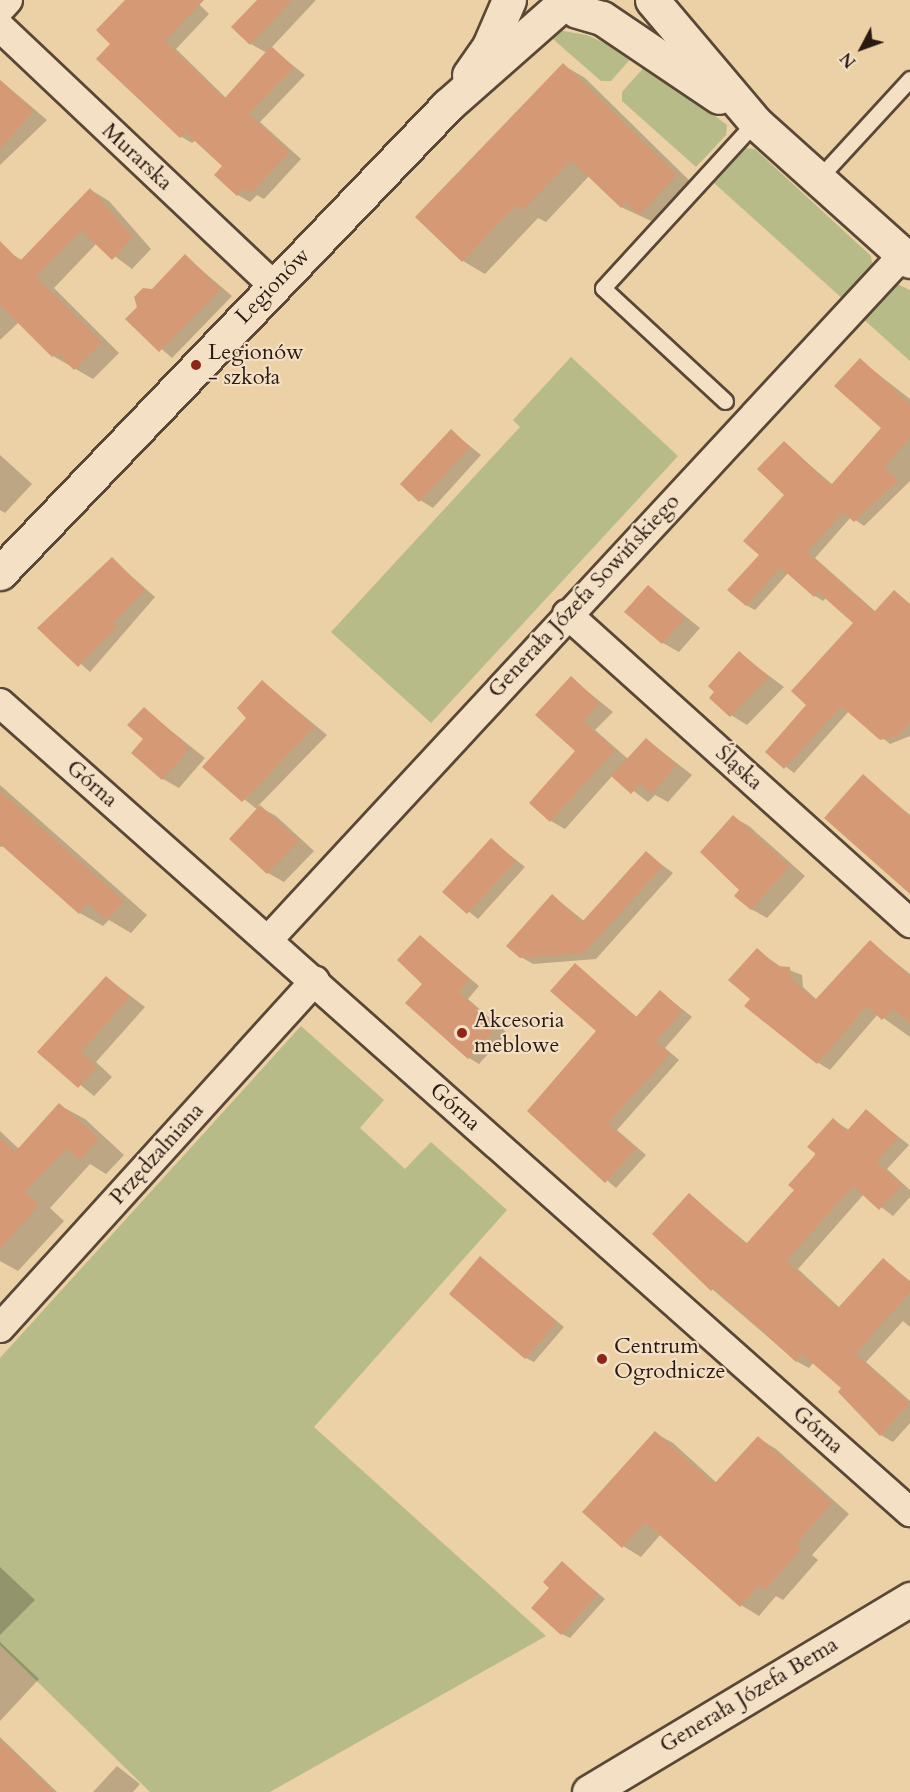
<!DOCTYPE html>
<html>
<head>
<meta charset="utf-8">
<style>
  body { margin:0 }
  #map { position:relative; width:910px; height:1792px; overflow:hidden; background:#ecd0a6; font-family:Cardo,serif }
  div>[style] { position:absolute }
  .green>* { inset:0; background:#b7bb87 }
  .shadow>* { inset:0; background:#0003 }
  .building>* { inset:0; background:#d59a75 }
  .roads { filter:drop-shadow(2px 0 #5a4736) drop-shadow(-2px 0 #5a4736) drop-shadow(0 2px #5a4736) drop-shadow(0 -2px #5a4736) }
  .service>* { height:15px; margin:-7.5px; padding:0 7.5px; transform-origin:7.5px; border-radius:7.5px; background:#f3e0c5 }
  .minor>* { height:28px; margin:-14px; padding:0 14px; transform-origin:14px; border-radius:14px; background:#f3e0c5 }
  .tertiary>* { height:33px; margin:-16.5px; padding:0 16.5px; transform-origin:16.5px; border-radius:16.5px; background:#f3e0c5 }
  .dots>* { width:16px; height:16px; translate:-50% -50%; box-sizing:border-box; border:3px solid #f3e0c5; border-radius:50% }
  span { translate:-50% -50%; white-space:nowrap; text-align:center; line-height:1.15; -webkit-text-stroke:4.5px #f3e0c5; paint-order:stroke }
  .street-label { font-size:22px; color:#291911 }
  .poi-label { font-size:22px; color:#291911 }
  .left { translate:0 -50%; text-align:left }
  .north { position:absolute; left:832px; top:18px; width:60px; height:60px; -webkit-text-stroke:4px #f3e0c5; paint-order:stroke; rotate:229deg; font-size:16px; font-weight:700; line-height:24px; text-align:center; color:#291911 }
  .north::after { content:''; display:block; margin:auto; width:21px; height:27px; background:#291911; clip-path:polygon(50% 0,100% 100%,50% 72%,0 100%) }
</style>
</head>
<body>
<div id="map">
  <div class="green">
    <div style="clip-path:polygon(557px 30px,587px 35px,633px 56px,611px 81px,601px 81px,546px 33px)"></div>
    <div style="clip-path:polygon(647px 64px,727px 125px,726px 135px,696px 167px,622px 101px,622px 92px)"></div>
    <div style="clip-path:polygon(745px 148px,755px 149px,871px 256px,873px 269px,844px 300px,714px 183px)"></div>
    <div style="clip-path:polygon(897px 284px,910px 290px,910px 361px,861px 317px,891px 285px)"></div>
    <div style="clip-path:polygon(571px 357px,678px 456px,431px 723px,331px 632px,520px 427px,513px 420px)"></div>
    <div style="clip-path:polygon(301px 1026px,384px 1100px,360px 1128px,405px 1169px,431px 1142px,507px 1210px,314px 1427px,546px 1636px,270px 1792px,150px 1792px,0 1645px,0 1358px)"></div>
  </div>
  <div class="shadow">
    <div style="clip-path:polygon(127px 0,195px 0,209px 14px,176px 49px,226px 98px,267px 53px,251px 44px,259px 0,316px 0,271px 48px,305px 75px,260px 122px,301px 159px,264px 199px,257px 195px,250px 202px,238px 195px,224px 166px,196px 140px,192px 143px,180px 136px,112px 44px)"></div>
    <div style="clip-path:polygon(563px 65px,585px 78px,698px 189px,662px 226px,621px 207px,589px 176px,546px 222px,538px 218px,485px 274px,463px 261px)"></div>
    <div style="clip-path:polygon(0 80px,47px 120px,0 165px)"></div>
    <div style="clip-path:polygon(91px 190px,109px 201px,151px 249px,132px 269px,97px 243px,54px 288px,119px 353px,93px 379px,53px 356px,19px 322px,0 340px,0 265px,11px 254px,22px 260px)"></div>
    <div style="clip-path:polygon(185px 256px,232px 296px,172px 358px,127px 319px)"></div>
    <div style="clip-path:polygon(860px 360px,910px 399px,910px 481px,864px 526px,851px 517px,815px 558px,876px 612px,894px 592px,910px 604px,910px 736px,890px 744px,849px 711px,794px 773px,767px 752px,808px 705px,855px 623px,827px 597px,823px 601px,815px 596px,789px 572px,755px 610px,746px 605px,761px 555px,787px 495px,784px 443px,833px 485px,883px 428px)"></div>
    <div style="clip-path:polygon(451px 431px,481px 455px,433px 508px,420px 500px)"></div>
    <div style="clip-path:polygon(0 455px,32px 484px,5px 513px,0 510px)"></div>
    <div style="clip-path:polygon(112px 559px,155px 597px,90px 672px,39px 627px)"></div>
    <div style="clip-path:polygon(648px 586px,700px 628px,679px 652px,663px 643px)"></div>
    <div style="clip-path:polygon(739px 653px,784px 687px,747px 725px,731px 715px)"></div>
    <div style="clip-path:polygon(571px 678px,613px 712px,595px 730px,628px 759px,646px 739px,692px 775px,668px 802px,655px 795px,648px 802px,613px 775px,565px 829px,551px 821px,577px 751px)"></div>
    <div style="clip-path:polygon(263px 682px,327px 735px,258px 806px,276px 816px,314px 851px,284px 882px,268px 873px,231px 839px,258px 810px,204px 767px,248px 717px)"></div>
    <div style="clip-path:polygon(144px 709px,205px 758px,179px 788px,163px 779px,145px 739px)"></div>
    <div style="clip-path:polygon(863px 776px,910px 815px,910px 892px)"></div>
    <div style="clip-path:polygon(0 785px,147px 915px,131px 933px,109px 920px,103px 926px,80px 913px,5px 846px,0 847px)"></div>
    <div style="clip-path:polygon(733px 817px,749px 826px,805px 876px,767px 918px,751px 909px,741px 889px)"></div>
    <div style="clip-path:polygon(491px 840px,525px 867px,478px 919px,445px 892px)"></div>
    <div style="clip-path:polygon(646px 853px,673px 873px,596px 959px,533px 964px,521px 957px,553px 896px,584px 921px)"></div>
    <div style="clip-path:polygon(420px 937px,479px 986px,468px 999px,507px 1033px,479px 1064px,469px 1058px,425px 984px)"></div>
    <div style="clip-path:polygon(870px 942px,910px 974px,910px 1037px,878px 1014px,830px 1070px,817px 1062px,752px 999px,757px 950px,781px 967px,802px 975px,803px 987px,817px 1000px)"></div>
    <div style="clip-path:polygon(576px 965px,638px 1018px,661px 992px,692px 1017px,665px 1048px,679px 1060px,617px 1130px,646px 1155px,616px 1188px,529px 1111px,598px 1031px)"></div>
    <div style="clip-path:polygon(107px 978px,145px 1007px,96px 1062px,112px 1077px,94px 1096px,40px 1052px)"></div>
    <div style="clip-path:polygon(59px 1105px,85px 1119px,124px 1155px,106px 1174px,90px 1164px,50px 1208px,64px 1221px,18px 1271px,0 1261px,0 1131px,19px 1149px)"></div>
    <div style="clip-path:polygon(866px 1111px,909px 1145px,887px 1169px,910px 1190px,910px 1197px,893px 1216px,864px 1194px,798px 1269px,840px 1308px,883px 1260px,910px 1281px,910px 1327px,903px 1321px,866px 1362px,910px 1401px,910px 1423px,893px 1442px,881px 1435px,843px 1388px,814px 1362px,809px 1368px,796px 1361px,712px 1289px,689px 1195px,748px 1244px,796px 1190px,833px 1120px,849px 1130px)"></div>
    <div style="clip-path:polygon(481px 1258px,564px 1327px,534px 1362px,526px 1358px)"></div>
    <div style="clip-path:polygon(655px 1433px,673px 1443px,717px 1483px,758px 1438px,776px 1449px,849px 1514px,812px 1555px,818px 1560px,783px 1600px,776px 1596px,759px 1616px,741px 1605px,661px 1534px,641px 1557px,623px 1546px)"></div>
    <div style="clip-path:polygon(562px 1563px,605px 1599px,570px 1638px,562px 1634px,551px 1588px)"></div>
    <div style="clip-path:polygon(0 1567px,35px 1600px,0 1635px)"></div>
    <div style="clip-path:polygon(0 1642px,39px 1679px,0 1721px)"></div>
    <div style="clip-path:polygon(0 1737px,57px 1792px,0 1792px)"></div>
    <div style="clip-path:polygon(117px 1766px,140px 1784px,133px 1792px,93px 1792px)"></div>
  </div>
  <div class="building">
    <div style="clip-path:polygon(125px 0,204px 0,165px 41px,224px 99px,271px 46px,294px 67px,249px 114px,290px 152px,251px 193px,245px 188px,237px 196px,214px 175px,222px 166px,185px 132px,180px 138px,96px 59px,110px 44px,96px 30px)"></div>
    <div style="clip-path:polygon(257px 0,292px 0,250px 45px,231px 27px)"></div>
    <div style="clip-path:polygon(563px 63px,677px 175px,639px 215px,626px 202px,621px 208px,571px 160px,523px 210px,516px 205px,462px 262px,415px 217px)"></div>
    <div style="clip-path:polygon(0 80px,34px 111px,0 149px)"></div>
    <div style="clip-path:polygon(90px 188px,133px 237px,112px 260px,81px 230px,36px 277px,102px 342px,74px 370px,57px 353px,52px 357px,0 305px,0 241px,20px 261px)"></div>
    <div style="clip-path:polygon(185px 254px,221px 289px,159px 352px,125px 319px,137px 307px,134px 297px,143px 288px,152px 289px)"></div>
    <div style="clip-path:polygon(860px 358px,910px 404px,910px 437px,884px 467px,898px 480px,854px 522px,843px 512px,807px 552px,874px 612px,894px 590px,910px 604px,910px 722px,898px 736px,880px 740px,841px 706px,784px 769px,765px 752px,806px 705px,791px 691px,853px 623px,818px 592px,814px 597px,780px 567px,746px 606px,727px 590px,759px 555px,743px 541px,784px 495px,757px 469px,784px 441px,831px 485px,881px 428px,834px 386px)"></div>
    <div style="clip-path:polygon(451px 429px,470px 447px,419px 502px,400px 484px)"></div>
    <div style="clip-path:polygon(112px 557px,145px 590px,113px 623px,117px 626px,78px 667px,37px 628px)"></div>
    <div style="clip-path:polygon(648px 585px,685px 618px,662px 644px,624px 612px)"></div>
    <div style="clip-path:polygon(739px 651px,769px 677px,730px 717px,709px 698px,714px 692px,708px 686px)"></div>
    <div style="clip-path:polygon(571px 676px,600px 703px,583px 721px,615px 750px,550px 822px,529px 803px,575px 751px,535px 715px)"></div>
    <div style="clip-path:polygon(262px 680px,315px 727px,242px 802px,202px 767px,246px 718px,237px 708px)"></div>
    <div style="clip-path:polygon(144px 707px,190px 748px,162px 780px,131px 753px,143px 739px,127px 725px)"></div>
    <div style="clip-path:polygon(646px 738px,677px 765px,651px 794px,640px 784px,631px 794px,611px 776px)"></div>
    <div style="clip-path:polygon(863px 774px,910px 816px,910px 894px,824px 818px)"></div>
    <div style="clip-path:polygon(0 791px,124px 901px,107px 920px,88px 903px,79px 914px,0 844px)"></div>
    <div style="clip-path:polygon(260px 805px,299px 841px,267px 874px,229px 839px)"></div>
    <div style="clip-path:polygon(733px 815px,790px 866px,751px 910px,734px 896px,739px 890px,700px 852px)"></div>
    <div style="clip-path:polygon(491px 838px,516px 861px,467px 914px,442px 892px)"></div>
    <div style="clip-path:polygon(646px 851px,663px 866px,584px 953px,520px 958px,506px 946px,552px 894px,582px 922px)"></div>
    <div style="clip-path:polygon(420px 935px,470px 979px,458px 992px,498px 1026px,468px 1059px,405px 1003px,422px 984px,397px 960px)"></div>
    <div style="clip-path:polygon(870px 940px,910px 976px,910px 1024px,893px 1008px,882px 1020px,867px 1006px,817px 1064px,744px 1006px,750px 999px,728px 980px,757px 948px,777px 966px,790px 967px,791px 979px,815px 1000px)"></div>
    <div style="clip-path:polygon(575px 963px,636px 1017px,660px 990px,683px 1011px,656px 1041px,670px 1054px,608px 1123px,636px 1149px,605px 1183px,527px 1111px,596px 1031px,550px 991px)"></div>
    <div style="clip-path:polygon(106px 976px,130px 997px,81px 1052px,97px 1067px,78px 1088px,37px 1052px)"></div>
    <div style="clip-path:polygon(59px 1103px,99px 1139px,80px 1160px,67px 1148px,25px 1192px,39px 1205px,0 1249px,0 1138px,15px 1152px)"></div>
    <div style="clip-path:polygon(866px 1109px,898px 1137px,876px 1162px,902px 1185px,879px 1210px,853px 1186px,786px 1261px,838px 1308px,883px 1258px,910px 1282px,910px 1292px,855px 1354px,910px 1403px,880px 1436px,838px 1392px,841px 1388px,802px 1354px,796px 1362px,714px 1288px,711px 1291px,652px 1234px,689px 1193px,746px 1244px,794px 1190px,788px 1185px,816px 1154px,807px 1147px,833px 1118px,847px 1131px)"></div>
    <div style="clip-path:polygon(480px 1256px,557px 1322px,525px 1359px,449px 1294px)"></div>
    <div style="clip-path:polygon(655px 1431px,714px 1484px,758px 1436px,832px 1503px,796px 1544px,801px 1549px,765px 1590px,759px 1585px,740px 1607px,645px 1522px,622px 1548px,582px 1512px)"></div>
    <div style="clip-path:polygon(562px 1561px,598px 1594px,561px 1635px,531px 1608px,549px 1588px,543px 1582px)"></div>
    <div style="clip-path:polygon(0 1740px,54px 1792px,0 1792px)"></div>
  </div>
  <div class="roads">
    <div class="service">
      <div style="left:818px;top:179px;width:136px;rotate:-47.4deg"></div>
      <div style="left:725px;top:401px;width:166px;rotate:-137.2deg"></div>
      <div style="left:603px;top:288px;width:225px;rotate:-47.5deg"></div>
    </div>
    <div class="minor">
      <div style="left:0;top:9px;width:12px;rotate:-48deg"></div>
      <div style="left:0;top:27px;width:377px;rotate:43.4deg"></div>
      <div style="left:567px;top:614px;width:462px;rotate:42deg"></div>
      <div style="left:0;top:703px;width:1218px;rotate:41.64deg"></div>
      <div style="left:268px;top:940px;width:934px;rotate:-47.17deg"></div>
      <div style="left:0;top:1328px;width:469px;rotate:-47.8deg"></div>
    </div>
    <div class="tertiary">
      <div style="left:652px;top:0;width:160px;rotate:49.8deg"></div>
      <div style="left:755px;top:122px;width:208px;rotate:41.9deg"></div>
      <div style="left:577px;top:11px;width:26px;rotate:16deg"></div>
      <div style="left:602px;top:18px;width:141px;rotate:34deg"></div>
      <div style="left:469px;top:75px;width:35px;rotate:-55deg"></div>
      <div style="left:489px;top:46px;width:50px;rotate:-66.5deg"></div>
      <div style="left:0;top:573px;width:648px;rotate:-46.25deg"></div>
      <div style="left:448px;top:105px;width:145px;rotate:-41.4deg"></div>
      <div style="left:589px;top:1792px;width:375px;rotate:-31deg"></div>
    </div>
  </div>
  <div class="dots">
    <div style="left:196px;top:365px;background:#8f2418"></div>
    <div style="left:462px;top:1033px;background:#8f2418"></div>
    <div style="left:602px;top:1359px;background:#8f2418"></div>
  </div>
  <div class="street-label">
    <span style="left:137px;top:157px;rotate:43deg">Murarska</span>
    <span style="left:273px;top:286px;rotate:-46deg">Legionów</span>
    <span style="left:584px;top:596px;rotate:-47deg">Generała Józefa Sowińskiego</span>
    <span style="left:739px;top:768px;rotate:42deg">Śląska</span>
    <span style="left:92px;top:784px;rotate:41deg">Górna</span>
    <span style="left:455px;top:1107px;rotate:42deg">Górna</span>
    <span style="left:157px;top:1154px;rotate:-48deg">Przędzalniana</span>
    <span style="left:818px;top:1430px;rotate:42deg">Górna</span>
    <span style="left:749px;top:1695px;rotate:-31deg">Generała Józefa Bema</span>
  </div>
  <div class="poi-label">
    <span class="left" style="left:208px;top:365px">Legionów<br>- szkoła</span>
    <span class="left" style="left:474px;top:1033px">Akcesoria<br>meblowe</span>
    <span class="left" style="left:614px;top:1359px">Centrum<br>Ogrodnicze</span>
  </div>
  <div class="north">N</div>
</div>
</body>
</html>
